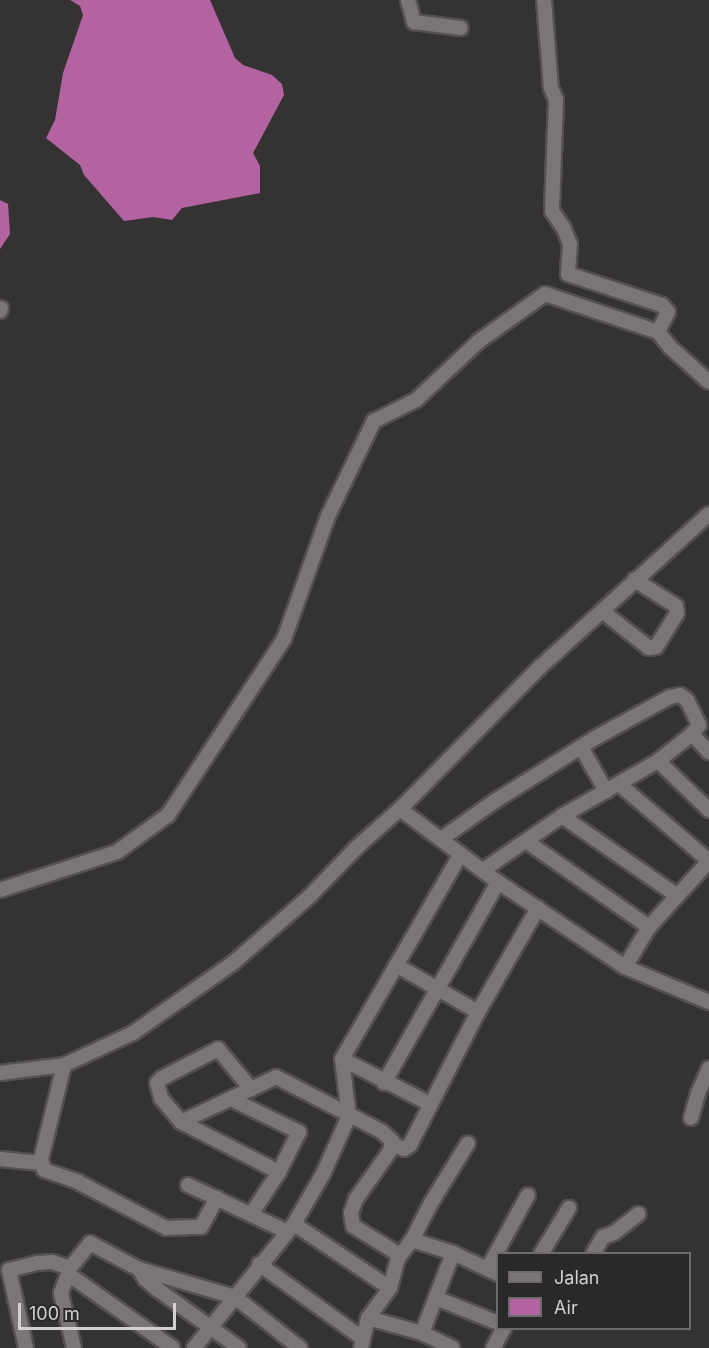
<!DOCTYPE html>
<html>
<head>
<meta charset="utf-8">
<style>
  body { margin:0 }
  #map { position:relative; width:709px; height:1348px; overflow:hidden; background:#353234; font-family:Inter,sans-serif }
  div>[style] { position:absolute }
  .water>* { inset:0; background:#b364a0 }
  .roads { filter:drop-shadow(2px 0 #535053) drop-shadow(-2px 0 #535053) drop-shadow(0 2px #535053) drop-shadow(0 -2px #535053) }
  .minor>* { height:14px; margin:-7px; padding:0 7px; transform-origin:7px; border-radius:7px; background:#7a7678 }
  span { translate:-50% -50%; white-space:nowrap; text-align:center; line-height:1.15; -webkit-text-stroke:4.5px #2b282a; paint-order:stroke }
  .legend { position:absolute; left:496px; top:1252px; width:195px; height:78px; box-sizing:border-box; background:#2b282a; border:2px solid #6e6b6d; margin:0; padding:8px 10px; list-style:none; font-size:18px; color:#d2d0d2 }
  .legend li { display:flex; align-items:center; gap:12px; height:30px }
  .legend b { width:30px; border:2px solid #6e6b6d }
  .scale { position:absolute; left:18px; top:1303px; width:158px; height:27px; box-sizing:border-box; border:3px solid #d2d0d2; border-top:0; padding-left:8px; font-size:18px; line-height:21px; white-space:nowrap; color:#d2d0d2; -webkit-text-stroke:4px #2b282a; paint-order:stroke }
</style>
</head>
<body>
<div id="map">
  <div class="water">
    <div style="clip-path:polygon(70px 0,210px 0,235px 58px,243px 65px,272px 75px,282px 84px,284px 95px,253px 153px,260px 166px,260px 193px,182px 208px,172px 220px,153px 217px,124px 221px,84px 175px,80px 165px,46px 138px,55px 120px,63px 73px,83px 15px,80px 6px)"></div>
    <div style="clip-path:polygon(0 200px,8px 204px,10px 234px,0 249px)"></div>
  </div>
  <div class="roads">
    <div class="minor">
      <div style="left:408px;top:0;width:23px;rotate:75deg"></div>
      <div style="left:414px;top:22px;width:47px;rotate:7.3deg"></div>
      <div style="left:544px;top:0;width:88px;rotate:85.5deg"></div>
      <div style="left:551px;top:88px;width:13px;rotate:67deg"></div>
      <div style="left:556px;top:100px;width:111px;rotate:92.1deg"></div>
      <div style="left:552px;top:211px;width:22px;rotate:56deg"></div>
      <div style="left:564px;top:229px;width:16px;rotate:68deg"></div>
      <div style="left:570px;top:244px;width:30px;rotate:94deg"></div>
      <div style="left:568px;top:274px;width:99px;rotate:18.3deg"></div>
      <div style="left:662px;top:305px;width:9px;rotate:49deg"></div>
      <div style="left:668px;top:312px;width:22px;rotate:117deg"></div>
      <div style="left:0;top:311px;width:3px;rotate:-72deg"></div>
      <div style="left:602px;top:611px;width:60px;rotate:38.2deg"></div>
      <div style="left:649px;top:648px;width:7px;rotate:-8deg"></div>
      <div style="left:656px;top:647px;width:40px;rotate:-58deg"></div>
      <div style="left:677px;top:613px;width:7px;rotate:-98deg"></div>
      <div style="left:676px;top:606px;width:49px;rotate:-147.6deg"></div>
      <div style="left:692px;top:734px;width:25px;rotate:47deg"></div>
      <div style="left:581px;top:747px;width:51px;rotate:60.4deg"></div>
      <div style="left:658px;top:761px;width:71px;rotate:43.9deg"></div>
      <div style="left:619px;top:784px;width:118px;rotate:40.5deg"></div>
      <div style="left:400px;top:809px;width:122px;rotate:36.7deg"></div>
      <div style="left:498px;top:882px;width:153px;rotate:33.8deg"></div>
      <div style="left:625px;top:967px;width:91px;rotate:22.6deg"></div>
      <div style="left:562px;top:816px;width:139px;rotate:34.7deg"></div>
      <div style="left:441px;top:839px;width:66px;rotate:-35.1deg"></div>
      <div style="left:495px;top:801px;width:118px;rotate:-32.2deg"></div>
      <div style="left:595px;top:738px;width:85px;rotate:-28.7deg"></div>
      <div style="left:670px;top:697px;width:10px;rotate:-11deg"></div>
      <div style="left:680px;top:695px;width:9px;rotate:36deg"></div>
      <div style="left:687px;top:700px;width:28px;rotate:64deg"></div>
      <div style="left:699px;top:725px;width:11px;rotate:128deg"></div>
      <div style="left:692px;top:734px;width:43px;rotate:141.5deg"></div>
      <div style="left:658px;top:761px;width:111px;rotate:150.2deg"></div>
      <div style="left:562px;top:816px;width:96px;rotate:145.6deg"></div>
      <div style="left:526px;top:841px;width:150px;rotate:35deg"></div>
      <div style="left:0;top:890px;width:123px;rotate:-18deg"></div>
      <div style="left:117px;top:852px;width:63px;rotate:-36deg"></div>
      <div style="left:168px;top:815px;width:211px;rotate:-56.6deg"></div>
      <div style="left:284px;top:639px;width:131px;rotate:-70.3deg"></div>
      <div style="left:328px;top:516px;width:106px;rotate:-64.2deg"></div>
      <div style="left:374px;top:421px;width:47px;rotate:-26.6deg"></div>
      <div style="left:416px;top:400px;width:86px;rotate:-43.1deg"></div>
      <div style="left:479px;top:341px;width:81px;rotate:-35.5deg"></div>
      <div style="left:545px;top:294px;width:119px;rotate:18.6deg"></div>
      <div style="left:658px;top:332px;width:19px;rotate:51deg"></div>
      <div style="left:670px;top:347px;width:52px;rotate:41.9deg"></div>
      <div style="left:396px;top:965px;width:95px;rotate:29.8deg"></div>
      <div style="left:625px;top:967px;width:47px;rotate:-59deg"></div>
      <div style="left:649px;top:927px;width:89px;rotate:-47.7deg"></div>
      <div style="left:342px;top:1059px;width:99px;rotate:27.1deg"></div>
      <div style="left:64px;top:1065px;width:97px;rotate:103.7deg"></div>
      <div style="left:41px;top:1159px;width:11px;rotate:75deg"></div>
      <div style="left:44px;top:1170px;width:36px;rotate:19deg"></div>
      <div style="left:78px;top:1182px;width:99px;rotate:27.6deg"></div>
      <div style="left:166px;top:1228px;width:35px;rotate:-2deg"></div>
      <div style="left:201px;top:1227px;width:33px;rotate:-61deg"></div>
      <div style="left:0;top:1073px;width:64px;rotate:-7.1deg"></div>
      <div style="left:64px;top:1065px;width:76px;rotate:-24.9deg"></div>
      <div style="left:133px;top:1033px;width:122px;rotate:-35deg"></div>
      <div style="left:233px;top:963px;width:102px;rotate:-41deg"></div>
      <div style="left:310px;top:896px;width:66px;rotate:-46.2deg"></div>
      <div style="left:356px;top:848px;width:59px;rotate:-41.6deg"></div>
      <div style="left:400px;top:809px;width:198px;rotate:-45.4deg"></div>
      <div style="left:539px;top:668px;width:229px;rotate:-42.2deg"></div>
      <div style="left:384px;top:1083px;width:231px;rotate:-60.4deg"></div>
      <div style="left:251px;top:1089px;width:52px;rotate:-129.5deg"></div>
      <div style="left:218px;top:1049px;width:63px;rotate:152.6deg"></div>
      <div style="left:162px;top:1078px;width:7px;rotate:135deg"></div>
      <div style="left:157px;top:1083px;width:16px;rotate:75deg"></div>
      <div style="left:161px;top:1098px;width:31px;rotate:50deg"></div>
      <div style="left:181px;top:1122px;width:110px;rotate:27deg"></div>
      <div style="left:231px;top:1099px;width:76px;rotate:25.9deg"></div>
      <div style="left:299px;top:1132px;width:45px;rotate:116.6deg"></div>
      <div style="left:279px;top:1172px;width:49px;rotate:123.4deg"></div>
      <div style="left:691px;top:1118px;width:26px;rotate:-74deg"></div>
      <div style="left:698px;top:1093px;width:27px;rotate:-66deg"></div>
      <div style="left:181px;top:1122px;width:105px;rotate:-25.3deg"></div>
      <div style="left:276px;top:1077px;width:118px;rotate:27.2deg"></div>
      <div style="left:381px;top:1131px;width:15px;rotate:42deg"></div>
      <div style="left:392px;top:1141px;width:10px;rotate:101deg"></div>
      <div style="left:390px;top:1151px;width:59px;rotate:125.3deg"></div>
      <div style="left:356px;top:1199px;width:15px;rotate:110deg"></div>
      <div style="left:351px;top:1213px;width:13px;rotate:81deg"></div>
      <div style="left:353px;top:1226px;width:49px;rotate:31.8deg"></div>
      <div style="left:395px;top:1252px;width:7px;rotate:63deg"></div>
      <div style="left:398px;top:1258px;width:31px;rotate:105deg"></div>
      <div style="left:390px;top:1288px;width:37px;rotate:126deg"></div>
      <div style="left:368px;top:1318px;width:31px;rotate:103deg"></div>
      <div style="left:392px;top:1144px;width:13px;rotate:23deg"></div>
      <div style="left:404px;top:1149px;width:7px;rotate:-34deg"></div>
      <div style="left:410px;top:1145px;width:149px;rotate:-62.9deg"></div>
      <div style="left:478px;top:1012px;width:120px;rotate:-60deg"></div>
      <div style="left:0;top:1159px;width:41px;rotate:5.6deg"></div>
      <div style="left:188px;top:1185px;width:110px;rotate:25.2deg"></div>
      <div style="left:294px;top:1224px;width:115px;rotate:33.7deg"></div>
      <div style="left:412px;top:1240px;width:42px;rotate:-62.8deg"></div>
      <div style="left:431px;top:1203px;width:70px;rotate:-58.3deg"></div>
      <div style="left:541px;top:1254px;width:54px;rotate:-58.7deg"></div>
      <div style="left:593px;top:1254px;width:20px;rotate:-60deg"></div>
      <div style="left:603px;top:1237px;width:12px;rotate:-20deg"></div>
      <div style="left:614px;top:1233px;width:31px;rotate:-38deg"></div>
      <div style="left:398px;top:1258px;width:23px;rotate:-52deg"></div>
      <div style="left:412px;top:1240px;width:43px;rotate:17.6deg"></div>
      <div style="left:453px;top:1253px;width:50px;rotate:25deg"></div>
      <div style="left:259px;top:1264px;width:127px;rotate:35.7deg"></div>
      <div style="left:488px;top:1268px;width:83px;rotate:-61.3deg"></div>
      <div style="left:139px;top:1269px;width:12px;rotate:59deg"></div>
      <div style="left:145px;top:1279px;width:16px;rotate:40deg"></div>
      <div style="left:157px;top:1289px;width:101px;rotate:35.7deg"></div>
      <div style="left:68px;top:1274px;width:128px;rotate:35.2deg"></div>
      <div style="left:436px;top:1298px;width:67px;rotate:22deg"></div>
      <div style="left:368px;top:1318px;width:56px;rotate:15.5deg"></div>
      <div style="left:422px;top:1333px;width:34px;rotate:26deg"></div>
      <div style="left:422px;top:1333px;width:86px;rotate:-68.8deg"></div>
      <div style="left:26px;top:1348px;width:80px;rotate:-102.3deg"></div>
      <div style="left:9px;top:1270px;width:30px;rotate:-14deg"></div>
      <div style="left:38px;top:1263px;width:14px;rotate:-4deg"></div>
      <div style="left:52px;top:1262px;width:19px;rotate:18deg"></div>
      <div style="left:74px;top:1348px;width:57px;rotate:-103.3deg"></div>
      <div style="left:61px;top:1293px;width:27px;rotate:-70deg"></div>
      <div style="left:70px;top:1268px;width:32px;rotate:-51deg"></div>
      <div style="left:90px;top:1243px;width:55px;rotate:28deg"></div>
      <div style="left:139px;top:1269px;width:100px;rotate:16.3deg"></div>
      <div style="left:235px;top:1297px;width:83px;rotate:38.1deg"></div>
      <div style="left:194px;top:1348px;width:159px;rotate:-51.1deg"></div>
      <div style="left:294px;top:1224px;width:58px;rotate:-59.9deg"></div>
      <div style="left:323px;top:1174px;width:64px;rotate:-65.9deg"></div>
      <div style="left:349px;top:1116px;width:57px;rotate:-97deg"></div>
      <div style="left:342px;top:1059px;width:237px;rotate:-59.9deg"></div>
      <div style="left:493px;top:1348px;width:23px;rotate:-61deg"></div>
    </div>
  </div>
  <ul class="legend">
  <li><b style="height:8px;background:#7a7678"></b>Jalan</li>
  <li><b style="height:16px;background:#b364a0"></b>Air</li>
  </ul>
  <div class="scale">100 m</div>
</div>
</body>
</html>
